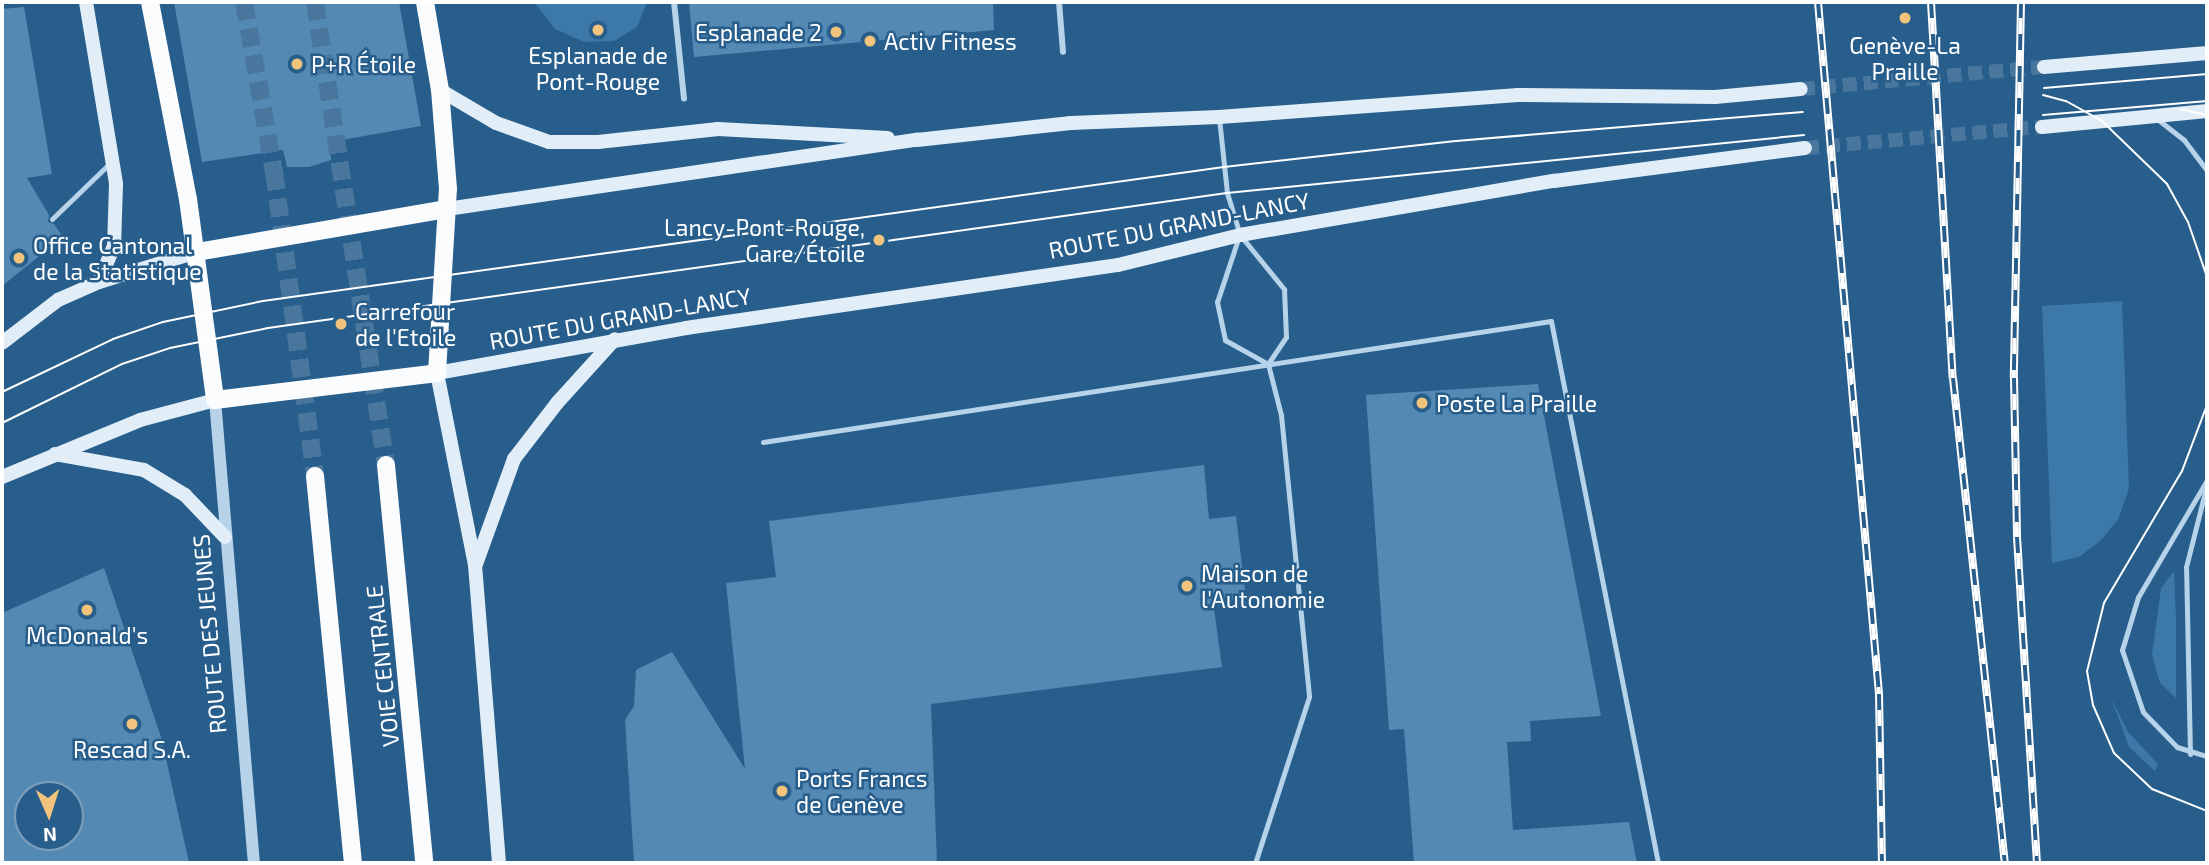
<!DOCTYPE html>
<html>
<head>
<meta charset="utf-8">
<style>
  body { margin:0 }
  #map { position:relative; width:2209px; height:865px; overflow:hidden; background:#285e8c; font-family:"Exo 2",sans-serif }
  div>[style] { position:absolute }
  .green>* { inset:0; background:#3c78a8 }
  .building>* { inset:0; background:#5489b4 }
  .secondary-tunnel>* { height:14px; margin-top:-7px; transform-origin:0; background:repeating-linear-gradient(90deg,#48769d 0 14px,transparent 0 21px) }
  .primary-tunnel>* { height:18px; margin-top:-9px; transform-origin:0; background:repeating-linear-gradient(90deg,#48769d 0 18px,transparent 0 27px) }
  .service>* { height:5px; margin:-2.5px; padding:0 2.5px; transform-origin:2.5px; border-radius:2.5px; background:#b7d3ea }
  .pedestrian>* { height:6px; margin:-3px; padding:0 3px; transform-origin:3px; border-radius:3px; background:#b7d3ea }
  .tertiary>* { height:12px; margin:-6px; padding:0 6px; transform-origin:6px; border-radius:6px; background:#b7d3ea }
  .secondary>* { height:14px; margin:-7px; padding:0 7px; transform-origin:7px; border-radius:7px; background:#e1eef8 }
  .primary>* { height:18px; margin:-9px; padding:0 9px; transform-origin:9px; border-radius:9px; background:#fafcfe }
  .tram>* { height:2px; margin:-1px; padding:0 1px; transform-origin:1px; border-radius:1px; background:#fff }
  .rail>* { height:8px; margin-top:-4px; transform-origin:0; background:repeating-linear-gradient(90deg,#285e8c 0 16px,#fff 0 32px); box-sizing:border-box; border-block:2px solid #fff }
  .dots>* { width:19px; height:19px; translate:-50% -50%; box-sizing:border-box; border:4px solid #285e8c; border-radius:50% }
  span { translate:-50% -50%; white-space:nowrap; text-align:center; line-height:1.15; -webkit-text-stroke:5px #285e8c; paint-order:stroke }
  .poi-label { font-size:23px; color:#fff }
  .right { translate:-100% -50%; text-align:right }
  .left { translate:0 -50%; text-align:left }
  .street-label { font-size:23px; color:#fff }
  .frame { position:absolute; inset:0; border:4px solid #fff; pointer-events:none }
  .north { position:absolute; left:14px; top:781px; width:70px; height:70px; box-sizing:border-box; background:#285e8c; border:2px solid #7e9eba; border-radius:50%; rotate:177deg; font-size:19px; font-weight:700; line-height:28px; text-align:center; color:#fff }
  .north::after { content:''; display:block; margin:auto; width:24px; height:32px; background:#f2c37d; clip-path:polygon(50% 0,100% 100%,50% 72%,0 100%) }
</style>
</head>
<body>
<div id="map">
  <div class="green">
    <div style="clip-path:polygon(534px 2px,647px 2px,637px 27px,614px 41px,584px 42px,555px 29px)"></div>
    <div style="clip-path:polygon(2122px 301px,2129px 488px,2118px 520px,2100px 541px,2079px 557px,2052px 563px,2042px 306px)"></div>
    <div style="clip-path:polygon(2207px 550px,2207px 729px,2205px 565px)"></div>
    <div style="clip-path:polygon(2174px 571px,2176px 617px,2176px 698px,2160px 683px,2152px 655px,2161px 588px)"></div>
    <div style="clip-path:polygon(2111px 698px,2128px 732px,2158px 764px,2155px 771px,2129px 747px)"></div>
  </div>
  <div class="building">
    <div style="clip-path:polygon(174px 2px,399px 2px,421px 126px,330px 142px,331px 160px,309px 167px,287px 167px,283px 150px,202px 162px)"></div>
    <div style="clip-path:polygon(689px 2px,993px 2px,994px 30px,694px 57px)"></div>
    <div style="clip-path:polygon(24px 7px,52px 174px,27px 178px,49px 215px,48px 222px,54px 224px,63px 237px,2px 286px,2px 9px)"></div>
    <div style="clip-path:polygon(1538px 384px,1601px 716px,1530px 721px,1531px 741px,1507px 742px,1513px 830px,1629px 822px,1637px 863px,1414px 863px,1404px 729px,1389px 730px,1366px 395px)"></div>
    <div style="clip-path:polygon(1204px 465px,1209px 519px,1236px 516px,1246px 598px,1213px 602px,1222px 667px,931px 704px,937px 863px,634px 863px,625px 720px,634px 706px,636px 670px,672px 652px,745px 769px,726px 583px,776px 577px,769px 521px)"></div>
    <div style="clip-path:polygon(evenodd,104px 568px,162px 740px,189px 863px,2px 863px,2px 613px,104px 568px,28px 795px,70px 795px,70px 837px,28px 837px,28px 795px)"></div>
  </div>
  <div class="secondary-tunnel">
    <div style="left:1801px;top:89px;width:244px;rotate:-5.2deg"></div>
    <div style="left:1805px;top:148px;width:238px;rotate:-5.1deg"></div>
  </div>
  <div class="primary-tunnel">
    <div style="left:244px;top:2px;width:173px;rotate:80deg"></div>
    <div style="left:274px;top:172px;width:307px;rotate:82.3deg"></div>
    <div style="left:315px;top:2px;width:468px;rotate:81.3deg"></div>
  </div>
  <div class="service">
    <div style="left:1219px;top:118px;width:75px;rotate:83.9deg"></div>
    <div style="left:1227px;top:193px;width:44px;rotate:72.8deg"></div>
    <div style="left:1240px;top:235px;width:70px;rotate:50.8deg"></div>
    <div style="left:1284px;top:289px;width:48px;rotate:87.6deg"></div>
    <div style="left:1286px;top:337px;width:32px;rotate:124deg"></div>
    <div style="left:2156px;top:118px;width:36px;rotate:38deg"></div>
    <div style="left:2184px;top:140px;width:39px;rotate:53deg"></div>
    <div style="left:52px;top:219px;width:81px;rotate:-44deg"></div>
    <div style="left:1238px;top:239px;width:66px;rotate:108.4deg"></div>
    <div style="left:1217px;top:302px;width:39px;rotate:78deg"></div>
    <div style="left:1225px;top:340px;width:49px;rotate:29.2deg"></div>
    <div style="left:1268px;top:364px;width:53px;rotate:75.7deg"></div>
    <div style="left:1281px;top:415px;width:283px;rotate:84.3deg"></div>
    <div style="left:1309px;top:697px;width:175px;rotate:108deg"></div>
    <div style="left:763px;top:442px;width:797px;rotate:-8.73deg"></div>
    <div style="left:1551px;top:321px;width:552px;rotate:78.83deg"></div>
    <div style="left:2207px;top:480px;width:136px;rotate:120.5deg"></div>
    <div style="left:2138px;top:597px;width:55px;rotate:106.8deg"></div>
    <div style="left:2122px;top:650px;width:65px;rotate:71.3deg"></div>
    <div style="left:2143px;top:712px;width:49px;rotate:45.8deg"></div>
    <div style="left:2177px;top:747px;width:31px;rotate:17deg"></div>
    <div style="left:2190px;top:754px;width:187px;rotate:-91.2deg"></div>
    <div style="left:2186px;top:567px;width:81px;rotate:-75.8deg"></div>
  </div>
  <div class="pedestrian">
    <div style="left:674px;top:2px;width:97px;rotate:84.1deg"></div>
    <div style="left:1059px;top:2px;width:50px;rotate:85.4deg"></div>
  </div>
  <div class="tertiary">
    <div style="left:215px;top:400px;width:465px;rotate:85.2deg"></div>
  </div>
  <div class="secondary">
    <div style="left:86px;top:2px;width:184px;rotate:80.6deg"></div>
    <div style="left:116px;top:184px;width:62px;rotate:91.8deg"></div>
    <div style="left:114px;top:246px;width:39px;rotate:113deg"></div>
    <div style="left:2044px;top:67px;width:164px;rotate:-4.9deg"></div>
    <div style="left:440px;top:90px;width:65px;rotate:30.5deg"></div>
    <div style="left:496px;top:123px;width:56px;rotate:19.7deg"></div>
    <div style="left:549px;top:142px;width:49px"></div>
    <div style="left:598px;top:142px;width:121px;rotate:-6.2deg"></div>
    <div style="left:718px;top:129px;width:170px;rotate:3deg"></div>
    <div style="left:2042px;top:127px;width:166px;rotate:-5.5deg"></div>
    <div style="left:447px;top:209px;width:475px;rotate:-8.4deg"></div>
    <div style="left:917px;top:140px;width:155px;rotate:-6.3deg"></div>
    <div style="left:1071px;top:123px;width:148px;rotate:-2.3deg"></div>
    <div style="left:1219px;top:117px;width:300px;rotate:-4.2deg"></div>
    <div style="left:1518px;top:95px;width:197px;rotate:0.6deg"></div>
    <div style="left:1715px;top:97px;width:86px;rotate:-5.3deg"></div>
    <div style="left:2px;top:343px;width:71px;rotate:-37.5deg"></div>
    <div style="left:58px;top:300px;width:45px;rotate:-23.7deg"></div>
    <div style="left:99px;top:282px;width:102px;rotate:-17deg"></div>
    <div style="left:55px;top:454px;width:90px;rotate:10.2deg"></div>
    <div style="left:144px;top:470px;width:48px;rotate:31.4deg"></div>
    <div style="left:185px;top:495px;width:58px;rotate:46.4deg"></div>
    <div style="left:2px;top:477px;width:149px;rotate:-22.4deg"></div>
    <div style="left:140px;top:420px;width:78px;rotate:-14.9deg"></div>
    <div style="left:476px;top:564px;width:112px;rotate:-70.1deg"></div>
    <div style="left:514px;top:459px;width:71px;rotate:-52.5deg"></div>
    <div style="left:557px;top:403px;width:86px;rotate:-47.8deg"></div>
    <div style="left:499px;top:863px;width:299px;rotate:-94.6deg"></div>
    <div style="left:475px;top:565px;width:196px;rotate:-101.2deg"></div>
    <div style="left:437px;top:373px;width:253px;rotate:-10.2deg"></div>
    <div style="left:686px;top:328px;width:437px;rotate:-8.3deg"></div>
    <div style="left:1118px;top:265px;width:126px;rotate:-13.8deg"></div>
    <div style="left:1240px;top:235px;width:319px;rotate:-9.8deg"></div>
    <div style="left:1554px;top:181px;width:253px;rotate:-7.5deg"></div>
  </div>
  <div class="primary">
    <div style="left:150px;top:2px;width:201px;rotate:79.1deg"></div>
    <div style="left:188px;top:199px;width:203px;rotate:82.3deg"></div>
    <div style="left:215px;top:400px;width:224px;rotate:-6.9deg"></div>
    <div style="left:437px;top:373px;width:184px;rotate:-86.6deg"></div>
    <div style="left:448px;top:189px;width:99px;rotate:-94.6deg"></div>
    <div style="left:440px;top:90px;width:89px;rotate:-99.7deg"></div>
    <div style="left:197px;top:252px;width:254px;rotate:-9.8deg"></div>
    <div style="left:386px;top:465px;width:400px;rotate:84.5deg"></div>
    <div style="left:315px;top:476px;width:389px;rotate:84.4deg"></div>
  </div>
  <div class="tram">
    <div style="left:2044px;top:88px;width:164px;rotate:-4.9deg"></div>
    <div style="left:2043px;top:95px;width:24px;rotate:15deg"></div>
    <div style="left:2066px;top:101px;width:41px;rotate:29.1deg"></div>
    <div style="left:2102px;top:121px;width:91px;rotate:44.1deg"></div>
    <div style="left:2167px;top:184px;width:43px;rotate:61.1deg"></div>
    <div style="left:2188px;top:222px;width:58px;rotate:70.9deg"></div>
    <div style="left:2180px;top:109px;width:28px;rotate:13deg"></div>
    <div style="left:2043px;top:115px;width:165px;rotate:-4.9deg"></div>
    <div style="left:2px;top:392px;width:123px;rotate:-25.5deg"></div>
    <div style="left:113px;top:339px;width:53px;rotate:-18.8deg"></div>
    <div style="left:163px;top:322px;width:102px;rotate:-11.9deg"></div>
    <div style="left:263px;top:301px;width:970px;rotate:-7.94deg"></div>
    <div style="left:1224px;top:167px;width:233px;rotate:-6.4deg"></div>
    <div style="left:1456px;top:141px;width:348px;rotate:-4.8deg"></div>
    <div style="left:2207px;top:405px;width:71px;rotate:110.7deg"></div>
    <div style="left:2182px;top:471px;width:153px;rotate:120.6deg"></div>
    <div style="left:2104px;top:603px;width:70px;rotate:104deg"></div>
    <div style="left:2087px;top:671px;width:35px;rotate:80deg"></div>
    <div style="left:2093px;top:705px;width:52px;rotate:66.4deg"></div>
    <div style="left:2114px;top:753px;width:52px;rotate:43.5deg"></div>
    <div style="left:2152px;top:789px;width:59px;rotate:21.8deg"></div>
    <div style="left:2px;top:423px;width:134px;rotate:-26.2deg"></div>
    <div style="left:122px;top:364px;width:51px;rotate:-18.4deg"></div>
    <div style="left:170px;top:348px;width:100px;rotate:-11.5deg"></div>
    <div style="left:268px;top:328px;width:968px;rotate:-8.01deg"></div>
    <div style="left:1227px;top:193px;width:580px;rotate:-5.74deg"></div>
  </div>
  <div class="rail">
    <div style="left:1818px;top:2px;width:695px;rotate:84.96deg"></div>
    <div style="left:1879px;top:694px;width:169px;rotate:89deg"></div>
    <div style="left:1931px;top:2px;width:377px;rotate:86.7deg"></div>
    <div style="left:1953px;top:378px;width:488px;rotate:83.9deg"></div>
    <div style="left:2021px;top:2px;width:376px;rotate:91.1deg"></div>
    <div style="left:2014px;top:378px;width:159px;rotate:88.9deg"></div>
    <div style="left:2017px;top:537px;width:327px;rotate:86.5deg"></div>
  </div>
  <div class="dots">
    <div style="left:1905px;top:18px;background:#f2c37d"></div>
    <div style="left:598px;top:30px;background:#f2c37d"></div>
    <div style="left:836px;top:32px;background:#f2c37d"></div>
    <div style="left:870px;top:41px;background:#f2c37d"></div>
    <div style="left:297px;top:64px;background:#f2c37d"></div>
    <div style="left:879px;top:240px;background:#f2c37d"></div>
    <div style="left:19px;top:258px;background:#f2c37d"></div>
    <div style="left:341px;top:324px;background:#f2c37d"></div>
    <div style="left:1422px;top:403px;background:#f2c37d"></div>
    <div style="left:1187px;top:586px;background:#f2c37d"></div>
    <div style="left:87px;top:610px;background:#f2c37d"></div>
    <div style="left:132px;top:724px;background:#f2c37d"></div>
    <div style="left:782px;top:791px;background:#f2c37d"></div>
  </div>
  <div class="poi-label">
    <span class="right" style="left:822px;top:32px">Esplanade 2</span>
    <span class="left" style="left:884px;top:41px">Activ Fitness</span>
    <span style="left:1905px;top:58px">Genève-La<br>Praille</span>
    <span style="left:598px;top:68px">Esplanade de<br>Pont-Rouge</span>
    <span class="left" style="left:311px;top:64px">P+R Étoile</span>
    <span class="right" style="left:865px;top:240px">Lancy-Pont-Rouge,<br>Gare/Étoile</span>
    <span class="left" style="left:33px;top:258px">Office Cantonal<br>de la Statistique</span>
    <span class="left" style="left:355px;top:324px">Carrefour<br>de l'Etoile</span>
    <span class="left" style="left:1436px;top:403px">Poste La Praille</span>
    <span class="left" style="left:1201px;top:586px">Maison de<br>l'Autonomie</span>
    <span style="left:87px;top:635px">McDonald's</span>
    <span style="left:132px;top:749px">Rescad S.A.</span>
    <span class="left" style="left:796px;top:791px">Ports Francs<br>de Genève</span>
  </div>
  <div class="street-label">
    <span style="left:1179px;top:225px;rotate:-11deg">ROUTE DU GRAND-LANCY</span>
    <span style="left:620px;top:318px;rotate:-10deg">ROUTE DU GRAND-LANCY</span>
    <span style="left:209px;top:634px;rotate:-95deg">ROUTE DES JEUNES</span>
    <span style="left:382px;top:666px;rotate:-96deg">VOIE CENTRALE</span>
  </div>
  <div class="frame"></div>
  <div class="north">N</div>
</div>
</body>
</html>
